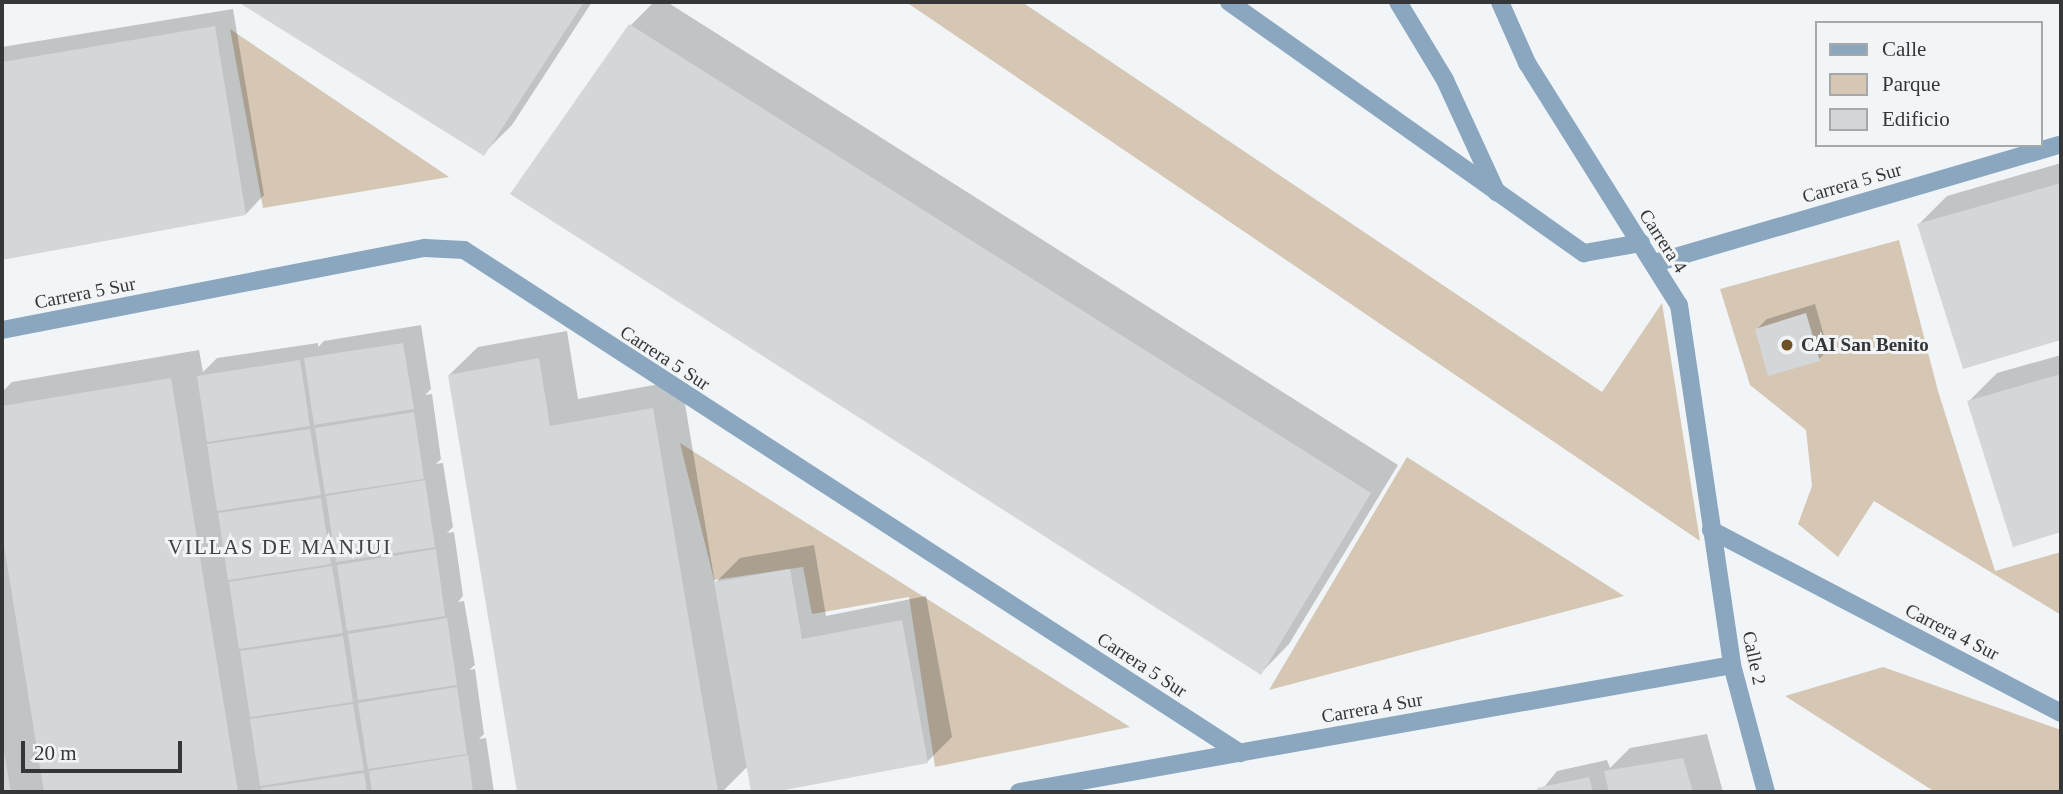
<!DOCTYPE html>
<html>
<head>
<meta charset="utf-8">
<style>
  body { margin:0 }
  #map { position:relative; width:2063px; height:794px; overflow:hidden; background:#f2f5f7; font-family:Georgia,serif }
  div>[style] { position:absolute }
  .green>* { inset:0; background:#d6c7b4 }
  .shadow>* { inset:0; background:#0003 }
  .building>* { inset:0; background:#d4d7da }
  .service>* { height:18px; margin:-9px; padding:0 9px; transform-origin:9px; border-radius:9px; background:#8ba7c0 }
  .minor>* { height:18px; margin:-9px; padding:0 9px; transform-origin:9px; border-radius:9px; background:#8ba7c0 }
  .dots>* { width:19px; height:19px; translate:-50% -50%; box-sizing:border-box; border:4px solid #f2f5f7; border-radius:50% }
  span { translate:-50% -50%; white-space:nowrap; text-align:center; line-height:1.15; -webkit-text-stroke:6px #f2f5f7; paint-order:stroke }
  .street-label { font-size:19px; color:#353637 }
  .poi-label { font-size:19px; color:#353637; font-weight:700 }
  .left { translate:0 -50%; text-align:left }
  .neighbourhood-label { font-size:21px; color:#3f4143; letter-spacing:2px }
  .frame { position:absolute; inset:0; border:4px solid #353637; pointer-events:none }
  .legend { position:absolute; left:1815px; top:21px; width:228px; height:126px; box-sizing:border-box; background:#f2f5f7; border:2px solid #a6a9aa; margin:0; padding:9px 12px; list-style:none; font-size:21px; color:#353637 }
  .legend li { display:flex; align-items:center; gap:14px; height:35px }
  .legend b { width:35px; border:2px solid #a6a9aa }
  .scale { position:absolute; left:21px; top:741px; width:161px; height:32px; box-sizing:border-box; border:4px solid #353637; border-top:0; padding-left:9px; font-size:21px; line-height:24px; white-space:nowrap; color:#353637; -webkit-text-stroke:5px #f2f5f7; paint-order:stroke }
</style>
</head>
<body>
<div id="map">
  <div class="green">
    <div style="clip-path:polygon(906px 2px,1022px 2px,1602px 392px,1662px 303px,1700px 541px)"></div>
    <div style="clip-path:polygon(230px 29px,449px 177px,263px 208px)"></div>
    <div style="clip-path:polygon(1899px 240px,1938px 391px,1995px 571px,2061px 552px,2061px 615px,1874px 501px,1838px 557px,1798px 524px,1812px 486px,1806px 430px,1750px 385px,1720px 289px)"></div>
    <div style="clip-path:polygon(680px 443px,1130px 727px,935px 767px,909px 597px,812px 614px,803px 567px,714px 580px)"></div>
    <div style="clip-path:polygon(1407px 457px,1624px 596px,1269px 690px)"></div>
    <div style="clip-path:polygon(1883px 667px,2061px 730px,2061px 792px,1935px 792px,1785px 696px)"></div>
  </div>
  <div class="shadow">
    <div style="clip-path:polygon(241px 2px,592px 2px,512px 125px,484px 153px)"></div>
    <div style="clip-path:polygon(654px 2px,667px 2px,1398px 465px,1289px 644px,1261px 673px,513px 194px,631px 25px)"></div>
    <div style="clip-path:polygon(233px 9px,264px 195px,246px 214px,2px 257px,2px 47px)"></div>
    <div style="clip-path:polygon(2061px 163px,2061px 338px,1964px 367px,1919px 224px,1947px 196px)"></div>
    <div style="clip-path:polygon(1815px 304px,1828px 350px,1819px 359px,1757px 329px,1767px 319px)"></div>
    <div style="clip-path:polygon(421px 325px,431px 389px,425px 395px,432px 394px,441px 459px,436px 464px,443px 463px,453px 527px,447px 533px,454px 532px,463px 596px,458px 602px,464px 601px,475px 665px,469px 670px,475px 669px,484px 734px,479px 739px,486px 738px,494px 792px,2px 792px,2px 392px,12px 382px,199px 350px,203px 372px,217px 358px,318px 343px,318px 347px,324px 341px)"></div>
    <div style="clip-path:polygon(567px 331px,578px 399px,681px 380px,715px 583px,740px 558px,814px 545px,826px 616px,926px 596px,952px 737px,927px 762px,764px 792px,753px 792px,748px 766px,722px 792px,519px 792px,449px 375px,478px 347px)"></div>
    <div style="clip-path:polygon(2061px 355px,2061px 530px,2014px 544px,1969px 401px,1997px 373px)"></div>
    <div style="clip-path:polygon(1707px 734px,1723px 792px,1540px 792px,1557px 771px,1607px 760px,1610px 768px,1630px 748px)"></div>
  </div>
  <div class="building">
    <div style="clip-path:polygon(238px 2px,584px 2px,484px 156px)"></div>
    <div style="clip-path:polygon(629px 24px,1371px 493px,1261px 675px,510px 194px)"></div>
    <div style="clip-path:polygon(215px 26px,246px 215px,2px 260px,2px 62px)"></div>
    <div style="clip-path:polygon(2061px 183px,2061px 340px,1963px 369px,1917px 224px)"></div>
    <div style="clip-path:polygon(1806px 313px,1820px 361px,1768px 376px,1755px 329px)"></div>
    <div style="clip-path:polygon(403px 343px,414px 409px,314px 425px,304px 358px)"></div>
    <div style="clip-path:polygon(539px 358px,550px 426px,653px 408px,718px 792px,517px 792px,448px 375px)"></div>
    <div style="clip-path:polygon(300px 360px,310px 426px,207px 442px,197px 376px)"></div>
    <div style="clip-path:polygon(2061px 374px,2061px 532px,2013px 547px,1967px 401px)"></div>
    <div style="clip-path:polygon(171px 378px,238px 792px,44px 792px,2px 533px,2px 406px)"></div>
    <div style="clip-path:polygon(414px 412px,424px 479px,325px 494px,315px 428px)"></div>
    <div style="clip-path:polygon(310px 429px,321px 495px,217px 511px,207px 444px)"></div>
    <div style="clip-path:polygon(425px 480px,435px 547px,336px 562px,326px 496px)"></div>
    <div style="clip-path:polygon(321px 498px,331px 564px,228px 580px,218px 513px)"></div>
    <div style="clip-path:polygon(436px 549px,445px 616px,347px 631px,337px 565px)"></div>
    <div style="clip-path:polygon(332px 566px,343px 633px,239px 649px,229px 582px)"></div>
    <div style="clip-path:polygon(790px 569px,802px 639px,902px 620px,928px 763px,774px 792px,751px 792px,714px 582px)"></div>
    <div style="clip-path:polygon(447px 618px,457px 685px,358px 700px,348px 634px)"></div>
    <div style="clip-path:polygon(343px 636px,353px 702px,250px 717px,240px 651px)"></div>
    <div style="clip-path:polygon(457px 687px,467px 754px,368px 769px,358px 703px)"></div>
    <div style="clip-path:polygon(353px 704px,364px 770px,260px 786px,250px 719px)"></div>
    <div style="clip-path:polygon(2px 746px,3px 746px,11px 792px,2px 792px)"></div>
    <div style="clip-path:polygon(468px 755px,473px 792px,372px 792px,369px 771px)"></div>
    <div style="clip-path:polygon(1683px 758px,1693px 792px,1609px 792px,1604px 771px)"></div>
    <div style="clip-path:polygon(364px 773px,367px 792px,262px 792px,261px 788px)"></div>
    <div style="clip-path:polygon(1589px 777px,1593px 792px,1538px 792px,1537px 788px)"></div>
  </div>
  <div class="service">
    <div style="left:1229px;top:2px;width:435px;rotate:35.3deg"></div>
    <div style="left:1584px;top:253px;width:58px;rotate:-10deg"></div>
    <div style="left:1398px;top:2px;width:91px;rotate:58.9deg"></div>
    <div style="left:1445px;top:80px;width:124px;rotate:65.3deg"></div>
  </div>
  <div class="minor">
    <div style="left:1500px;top:2px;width:67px;rotate:66.1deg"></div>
    <div style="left:1527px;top:63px;width:286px;rotate:57.9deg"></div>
    <div style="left:1679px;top:305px;width:364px;rotate:81.6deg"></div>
    <div style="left:1732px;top:665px;width:131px;rotate:75deg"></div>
    <div style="left:1655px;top:263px;width:423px;rotate:-16.3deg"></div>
    <div style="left:2px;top:330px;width:431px;rotate:-11deg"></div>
    <div style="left:425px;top:248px;width:39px;rotate:3deg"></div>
    <div style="left:464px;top:250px;width:925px;rotate:32.95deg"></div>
    <div style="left:1711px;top:530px;width:395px;rotate:27.6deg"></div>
    <div style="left:1019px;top:792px;width:724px;rotate:-10.1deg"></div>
  </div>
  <div class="dots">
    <div style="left:1787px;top:345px;background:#6f5126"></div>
  </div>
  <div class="street-label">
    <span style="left:1852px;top:183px;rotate:-16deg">Carrera 5 Sur</span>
    <span style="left:1663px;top:241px;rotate:57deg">Carrera 4</span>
    <span style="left:85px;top:293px;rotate:-11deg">Carrera 5 Sur</span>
    <span style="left:665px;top:358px;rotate:33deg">Carrera 5 Sur</span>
    <span style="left:1952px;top:632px;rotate:27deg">Carrera 4 Sur</span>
    <span style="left:1754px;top:658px;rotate:78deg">Calle 2</span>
    <span style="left:1142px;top:665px;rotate:33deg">Carrera 5 Sur</span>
    <span style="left:1372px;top:708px;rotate:-10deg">Carrera 4 Sur</span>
  </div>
  <div class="poi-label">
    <span class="left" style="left:1801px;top:345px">CAI San Benito</span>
  </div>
  <div class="neighbourhood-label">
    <span style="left:280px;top:547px">VILLAS DE MANJUI</span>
  </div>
  <div class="frame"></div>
  <ul class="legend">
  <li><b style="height:9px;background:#8ba7c0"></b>Calle</li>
  <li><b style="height:19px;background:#d6c7b4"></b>Parque</li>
  <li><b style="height:19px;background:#d4d7da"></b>Edificio</li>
  </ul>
  <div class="scale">20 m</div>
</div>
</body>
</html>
